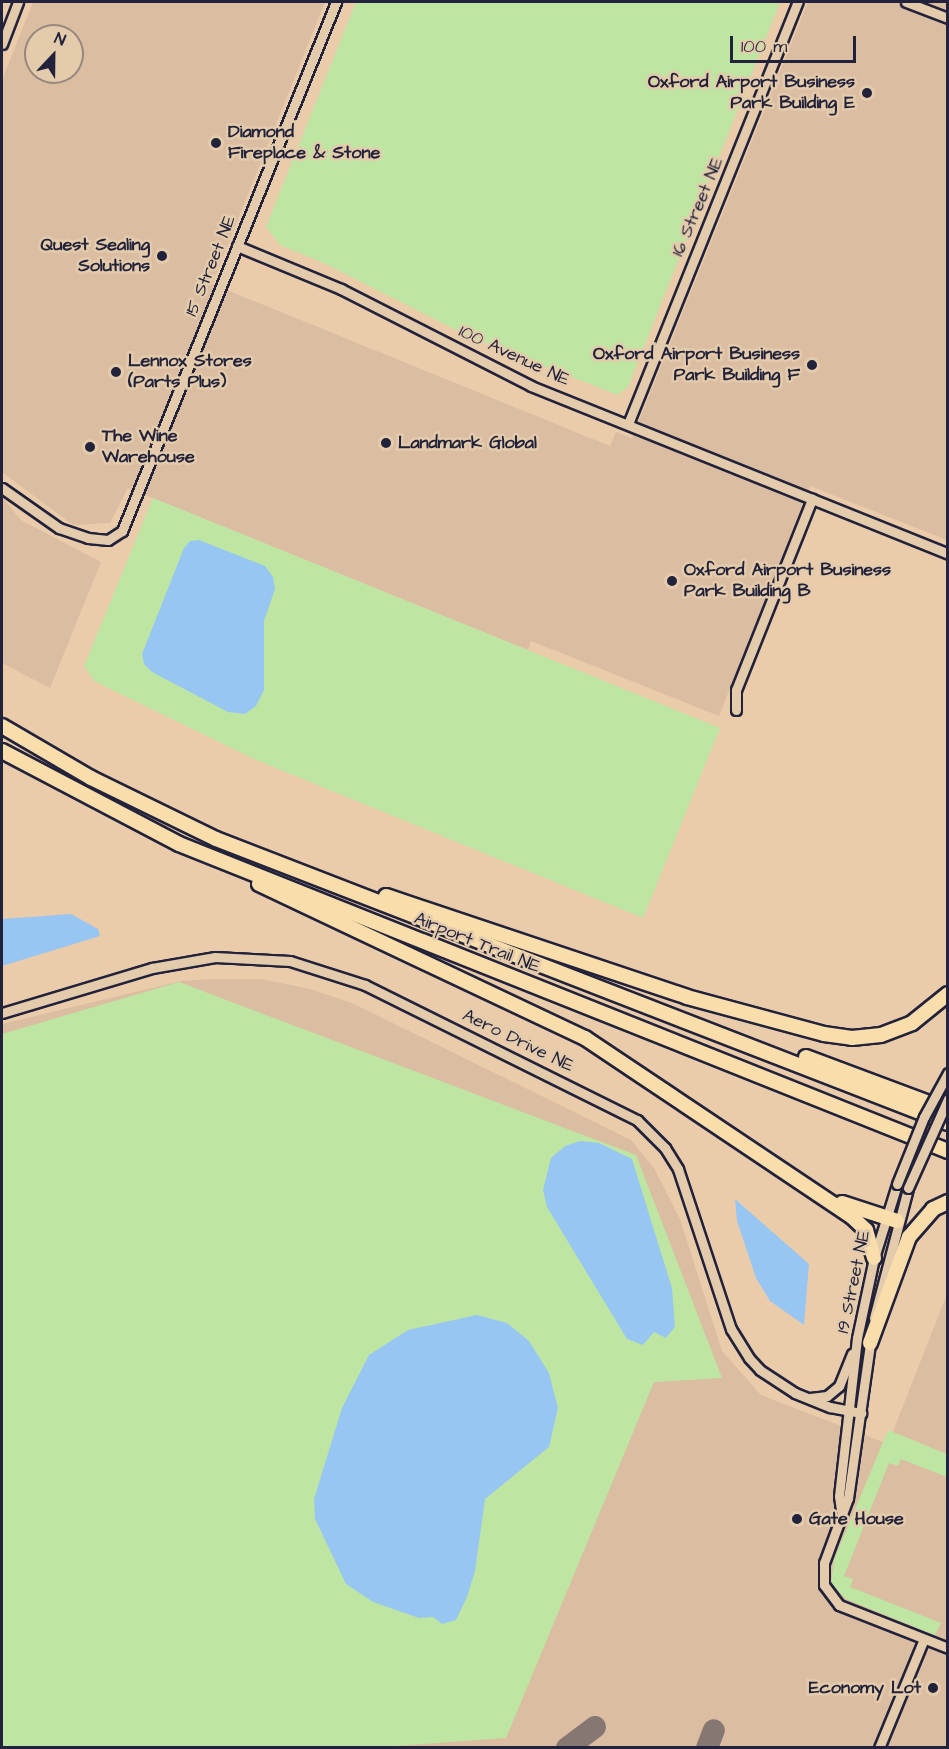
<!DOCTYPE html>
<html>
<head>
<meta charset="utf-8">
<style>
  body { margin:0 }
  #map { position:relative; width:949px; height:1749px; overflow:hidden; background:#eaccab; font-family:"Architects Daughter",sans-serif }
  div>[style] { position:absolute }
  .built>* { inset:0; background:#dbbda1 }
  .green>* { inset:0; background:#bee6a2 }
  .water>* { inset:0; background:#98c6f3 }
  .taxiway>* { height:22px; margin:-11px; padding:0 11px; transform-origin:11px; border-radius:11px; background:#867773 }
  .roads { filter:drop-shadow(2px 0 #22223b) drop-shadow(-2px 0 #22223b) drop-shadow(0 2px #22223b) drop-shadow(0 -2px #22223b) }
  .minor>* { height:9px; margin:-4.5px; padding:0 4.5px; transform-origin:4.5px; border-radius:4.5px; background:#e3cbac }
  .highway>* { height:14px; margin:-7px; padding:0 7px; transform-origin:7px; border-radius:7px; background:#f9deab }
  .bridges { filter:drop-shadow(2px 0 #22223b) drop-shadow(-2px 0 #22223b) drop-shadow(0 2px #22223b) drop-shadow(0 -2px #22223b) }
  .minor-bridge>* { height:9px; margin:-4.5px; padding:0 4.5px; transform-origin:4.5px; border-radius:4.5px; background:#e3cbac }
  .dots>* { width:16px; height:16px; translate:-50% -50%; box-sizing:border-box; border:3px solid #e3cbac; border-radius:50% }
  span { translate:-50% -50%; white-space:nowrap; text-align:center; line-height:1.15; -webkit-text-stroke:5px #e3cbac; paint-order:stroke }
  .poi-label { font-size:18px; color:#22223b; font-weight:700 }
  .right { translate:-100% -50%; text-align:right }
  .left { translate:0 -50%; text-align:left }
  .street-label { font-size:18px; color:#22223b }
  .frame { position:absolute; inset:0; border:3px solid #22223b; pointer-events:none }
  .north { position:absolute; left:24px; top:24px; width:60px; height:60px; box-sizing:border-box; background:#e3cbac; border:2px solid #96877f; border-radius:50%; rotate:22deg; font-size:16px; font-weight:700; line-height:24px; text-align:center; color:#22223b }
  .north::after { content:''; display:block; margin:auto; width:21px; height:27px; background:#22223b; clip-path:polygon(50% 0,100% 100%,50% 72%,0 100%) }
  .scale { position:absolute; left:730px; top:36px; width:126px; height:27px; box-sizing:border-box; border:3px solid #22223b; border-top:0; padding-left:8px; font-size:18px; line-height:21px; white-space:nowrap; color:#22223b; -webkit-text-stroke:4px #e3cbac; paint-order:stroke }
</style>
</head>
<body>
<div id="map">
  <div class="built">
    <div style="clip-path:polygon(evenodd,33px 2px,325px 2px,212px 284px,610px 446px,616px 432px,632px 438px,808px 2px,947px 2px,947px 540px,810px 486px,719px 716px,531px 641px,528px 650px,128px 488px,110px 523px,73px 525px,2px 472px,2px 80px,33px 2px,36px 36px,72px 36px,72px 72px,36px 72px,36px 36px)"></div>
    <div style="clip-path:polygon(2px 497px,21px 520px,101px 562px,50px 688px,2px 663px)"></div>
    <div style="clip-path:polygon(213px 979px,261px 979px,310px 989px,352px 1003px,631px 1140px,654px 1168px,680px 1219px,722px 1351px,761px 1395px,888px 1444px,947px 1294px,947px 1747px,2px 1747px,2px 1024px,181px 981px)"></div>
  </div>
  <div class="green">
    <div style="clip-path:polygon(356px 2px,780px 2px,628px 387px,618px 395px,468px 336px,326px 264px,280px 245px,266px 227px)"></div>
    <div style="clip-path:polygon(153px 498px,720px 728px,643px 918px,254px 759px,94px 681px,84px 666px)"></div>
    <div style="clip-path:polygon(179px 982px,636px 1155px,722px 1378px,654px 1382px,506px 1738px,369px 1748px,2px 1748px,2px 1034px)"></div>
    <div style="clip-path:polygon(888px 1430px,947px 1454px,947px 1477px,901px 1459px,898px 1466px,889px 1463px,844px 1576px,853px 1579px,850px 1587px,941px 1623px,935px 1635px,846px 1599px,831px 1583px,834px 1560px)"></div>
  </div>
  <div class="water">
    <div style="clip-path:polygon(199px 540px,265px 566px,273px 577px,275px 589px,264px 621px,264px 690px,256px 706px,245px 714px,228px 712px,152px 672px,144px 664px,142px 654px,184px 548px,190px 541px)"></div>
    <div style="clip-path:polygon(71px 914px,98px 929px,100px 936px,2px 966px,2px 919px)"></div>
    <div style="clip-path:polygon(580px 1141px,599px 1143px,632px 1159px,672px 1288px,675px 1327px,666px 1338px,654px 1332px,643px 1345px,627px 1339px,547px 1207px,543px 1190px,551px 1158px,565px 1146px)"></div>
    <div style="clip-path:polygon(735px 1199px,809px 1264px,804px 1325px,770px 1301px,756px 1278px,737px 1221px)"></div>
    <div style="clip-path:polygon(477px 1315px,507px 1323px,529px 1341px,549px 1373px,558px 1408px,549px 1447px,485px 1499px,475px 1571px,467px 1597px,456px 1620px,442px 1624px,433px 1617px,419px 1618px,373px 1602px,346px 1584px,315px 1519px,314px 1499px,342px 1408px,369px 1355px,408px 1330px)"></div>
  </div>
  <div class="taxiway">
    <div style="left:567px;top:1748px;width:35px;rotate:-37deg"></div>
    <div style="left:707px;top:1748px;width:19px;rotate:-69deg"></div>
  </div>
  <div class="roads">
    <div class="minor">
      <div style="left:906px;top:2px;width:45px;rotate:20.9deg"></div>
      <div style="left:2px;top:44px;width:45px;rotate:-69.1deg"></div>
      <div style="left:237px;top:246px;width:113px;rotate:22.5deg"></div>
      <div style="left:341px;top:289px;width:213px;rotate:27deg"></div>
      <div style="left:531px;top:386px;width:450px;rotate:21.9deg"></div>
      <div style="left:628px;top:424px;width:455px;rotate:-68.1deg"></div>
      <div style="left:2px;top:488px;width:70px;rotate:35.1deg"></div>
      <div style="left:59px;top:528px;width:31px;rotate:19deg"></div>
      <div style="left:88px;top:538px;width:20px;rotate:6deg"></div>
      <div style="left:108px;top:540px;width:17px;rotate:-33deg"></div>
      <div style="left:122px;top:531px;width:571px;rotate:-67.97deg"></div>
      <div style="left:736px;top:710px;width:20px;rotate:-90deg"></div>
      <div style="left:736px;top:690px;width:206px;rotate:-68.3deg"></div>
      <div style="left:2px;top:1013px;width:157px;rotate:-16.7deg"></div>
      <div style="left:152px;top:968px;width:64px;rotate:-9.9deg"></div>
      <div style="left:215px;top:957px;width:75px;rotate:3.1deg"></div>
      <div style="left:290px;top:961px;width:79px;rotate:17.7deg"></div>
      <div style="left:365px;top:985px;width:304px;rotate:26.4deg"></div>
      <div style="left:637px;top:1120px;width:40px;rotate:45deg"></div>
      <div style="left:665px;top:1148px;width:25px;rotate:58deg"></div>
      <div style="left:678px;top:1169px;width:169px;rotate:71.7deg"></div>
      <div style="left:731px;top:1329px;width:34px;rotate:58deg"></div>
      <div style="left:749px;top:1358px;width:16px;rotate:47deg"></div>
      <div style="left:760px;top:1370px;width:42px;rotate:33.3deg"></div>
      <div style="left:795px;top:1393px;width:38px;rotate:22deg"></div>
      <div style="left:830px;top:1407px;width:32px;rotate:11deg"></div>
      <div style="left:874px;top:1318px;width:134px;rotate:-75.3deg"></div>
      <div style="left:871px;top:1337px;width:163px;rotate:98.1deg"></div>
      <div style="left:848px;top:1498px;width:69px;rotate:110.3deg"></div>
      <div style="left:824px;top:1563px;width:22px;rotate:90deg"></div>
      <div style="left:824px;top:1585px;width:25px;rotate:53deg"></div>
      <div style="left:839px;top:1605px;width:117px;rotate:21.5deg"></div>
      <div style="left:810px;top:1398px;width:17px;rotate:-7deg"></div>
      <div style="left:827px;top:1396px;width:16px;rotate:-40deg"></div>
      <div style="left:839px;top:1386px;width:35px;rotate:-68deg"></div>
      <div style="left:841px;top:1510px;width:14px;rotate:-98deg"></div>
      <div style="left:839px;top:1496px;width:159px;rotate:-83.5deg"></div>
      <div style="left:857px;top:1338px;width:82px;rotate:-78deg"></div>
      <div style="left:874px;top:1258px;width:77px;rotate:-72.7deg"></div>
      <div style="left:879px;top:1748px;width:118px;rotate:-67.6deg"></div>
    </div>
    <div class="highway">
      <div style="left:2px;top:726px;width:103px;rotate:30.3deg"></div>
      <div style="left:91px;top:778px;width:139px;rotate:26deg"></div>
      <div style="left:216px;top:839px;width:785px;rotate:21.21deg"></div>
      <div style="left:2px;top:751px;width:200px;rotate:27.7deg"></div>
      <div style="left:179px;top:844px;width:828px;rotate:21.76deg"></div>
      <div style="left:259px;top:884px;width:361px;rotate:25.3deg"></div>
      <div style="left:585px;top:1038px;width:321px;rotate:33.8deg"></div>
      <div style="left:852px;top:1217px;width:19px;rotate:43deg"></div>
      <div style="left:866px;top:1230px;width:29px;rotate:74deg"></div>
      <div style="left:386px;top:896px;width:317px;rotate:18.5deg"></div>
      <div style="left:687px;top:997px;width:142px;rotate:15.1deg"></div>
      <div style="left:824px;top:1034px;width:28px;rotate:8deg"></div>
      <div style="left:852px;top:1038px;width:29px;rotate:-6deg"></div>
      <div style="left:881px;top:1035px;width:33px;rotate:-21deg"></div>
      <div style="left:912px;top:1023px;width:46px;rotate:-38.9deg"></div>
      <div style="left:806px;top:1057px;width:152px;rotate:20.5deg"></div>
      <div style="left:842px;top:1203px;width:58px;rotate:18.1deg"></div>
      <div style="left:870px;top:1343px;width:113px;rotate:-69.8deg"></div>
      <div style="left:909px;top:1237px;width:37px;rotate:-49deg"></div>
      <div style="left:933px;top:1209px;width:17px;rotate:-25deg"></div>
    </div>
  </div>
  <div class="bridges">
    <div class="minor-bridge">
      <div style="left:897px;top:1184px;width:72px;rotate:-68.1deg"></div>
      <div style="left:924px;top:1117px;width:50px;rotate:-61.4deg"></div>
      <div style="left:908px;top:1188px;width:98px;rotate:-65.8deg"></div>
    </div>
  </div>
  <div class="dots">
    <div style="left:867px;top:93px;background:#22223b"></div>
    <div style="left:216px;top:143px;background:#22223b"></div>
    <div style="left:162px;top:256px;background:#22223b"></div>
    <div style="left:812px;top:365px;background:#22223b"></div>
    <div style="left:116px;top:372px;background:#22223b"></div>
    <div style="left:386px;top:443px;background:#22223b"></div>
    <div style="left:90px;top:447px;background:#22223b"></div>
    <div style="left:672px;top:581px;background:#22223b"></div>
    <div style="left:797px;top:1519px;background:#22223b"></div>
    <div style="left:933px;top:1688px;background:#22223b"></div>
  </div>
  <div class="poi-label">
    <span class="right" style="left:855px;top:93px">Oxford Airport Business<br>Park Building E</span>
    <span class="left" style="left:228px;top:143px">Diamond<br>Fireplace &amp; Stone</span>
    <span class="right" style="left:150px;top:256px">Quest Sealing<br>Solutions</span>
    <span class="right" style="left:800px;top:365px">Oxford Airport Business<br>Park Building F</span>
    <span class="left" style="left:128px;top:372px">Lennox Stores<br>(Parts Plus)</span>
    <span class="left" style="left:102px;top:447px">The Wine<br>Warehouse</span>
    <span class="left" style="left:398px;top:443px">Landmark Global</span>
    <span class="left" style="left:684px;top:581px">Oxford Airport Business<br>Park Building B</span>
    <span class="left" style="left:809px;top:1519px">Gate House</span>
    <span class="right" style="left:921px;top:1688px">Economy Lot</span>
  </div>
  <div class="street-label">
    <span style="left:698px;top:207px;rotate:-67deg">16 Street NE</span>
    <span style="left:211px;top:266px;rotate:-68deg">15 Street NE</span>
    <span style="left:514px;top:356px;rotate:25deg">100 Avenue NE</span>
    <span style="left:477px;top:943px;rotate:22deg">Airport Trail NE</span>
    <span style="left:518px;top:1041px;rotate:26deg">Aero Drive NE</span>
    <span style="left:854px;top:1282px;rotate:-78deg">19 Street NE</span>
  </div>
  <div class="frame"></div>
  <div class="north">N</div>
  <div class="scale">100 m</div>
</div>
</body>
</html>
